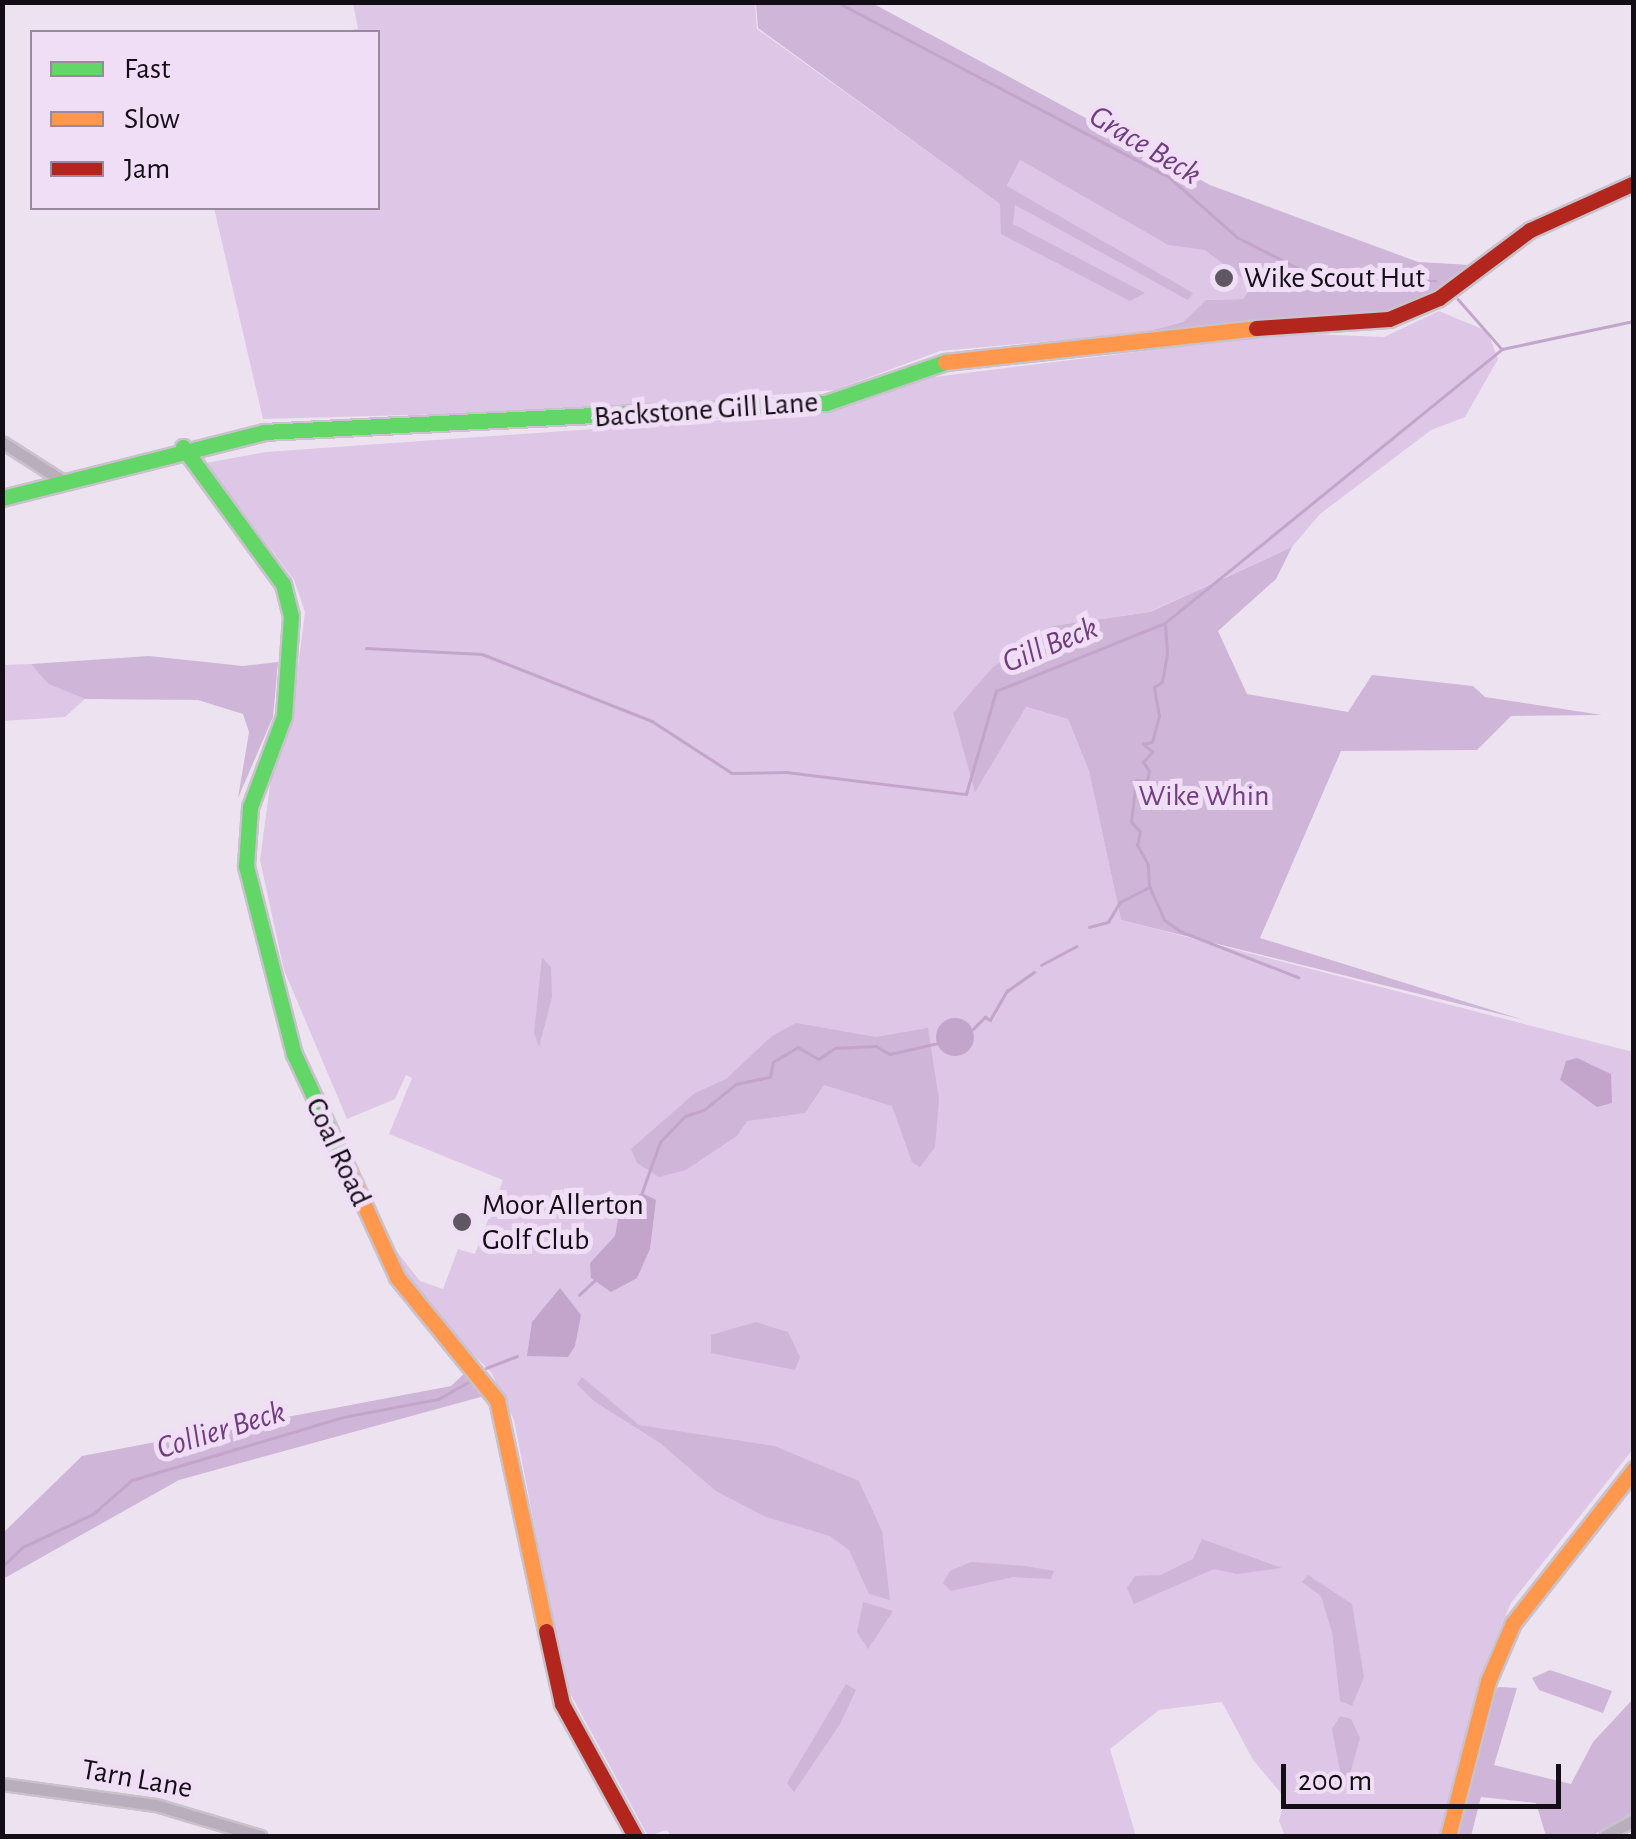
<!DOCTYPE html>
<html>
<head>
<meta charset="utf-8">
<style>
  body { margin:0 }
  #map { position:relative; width:1636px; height:1839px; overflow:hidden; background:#ede3f0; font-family:"Alegreya Sans",sans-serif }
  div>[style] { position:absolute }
  .green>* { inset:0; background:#dec6e6 }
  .forest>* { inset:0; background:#cfb5d7 }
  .water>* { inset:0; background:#c3a5cc }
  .round { border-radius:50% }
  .stream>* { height:2.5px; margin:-1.25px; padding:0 1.25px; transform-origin:1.25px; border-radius:1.25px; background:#c3a5cc }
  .roads { filter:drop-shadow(2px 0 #c9c2cc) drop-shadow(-2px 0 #c9c2cc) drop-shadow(0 2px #c9c2cc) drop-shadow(0 -2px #c9c2cc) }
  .street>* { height:11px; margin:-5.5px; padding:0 5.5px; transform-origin:5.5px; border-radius:5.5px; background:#b9afbc }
  .fast>* { height:15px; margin:-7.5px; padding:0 7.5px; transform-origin:7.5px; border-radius:7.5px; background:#63d668 }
  .slow>* { height:15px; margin:-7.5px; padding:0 7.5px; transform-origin:7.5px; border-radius:7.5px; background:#ff974d }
  .jam>* { height:15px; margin:-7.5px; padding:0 7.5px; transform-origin:7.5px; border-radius:7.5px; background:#b3261e }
  .dots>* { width:28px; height:28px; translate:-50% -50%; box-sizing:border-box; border:5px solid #f0ddf6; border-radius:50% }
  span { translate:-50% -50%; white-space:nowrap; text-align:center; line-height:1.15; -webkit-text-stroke:10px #f0ddf6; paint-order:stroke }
  .poi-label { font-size:30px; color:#130d15 }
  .left { translate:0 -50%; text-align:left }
  .street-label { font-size:30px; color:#130d15 }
  .park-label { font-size:30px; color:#724080 }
  .water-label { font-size:32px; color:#6f3d7d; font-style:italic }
  .frame { position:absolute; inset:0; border:5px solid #130d15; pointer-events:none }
  .legend { position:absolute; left:30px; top:30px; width:350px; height:180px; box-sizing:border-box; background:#f0ddf6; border:2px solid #988a9c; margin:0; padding:12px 18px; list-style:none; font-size:30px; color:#130d15 }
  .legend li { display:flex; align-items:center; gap:20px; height:50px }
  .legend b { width:50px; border:2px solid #988a9c }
  .scale { position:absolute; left:1281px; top:1764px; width:280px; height:45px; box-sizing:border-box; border:5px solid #130d15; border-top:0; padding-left:12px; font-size:30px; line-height:35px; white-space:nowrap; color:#130d15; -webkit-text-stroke:8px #f0ddf6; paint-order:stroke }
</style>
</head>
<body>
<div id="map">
  <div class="green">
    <div style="clip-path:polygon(353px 3px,755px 3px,757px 29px,999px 203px,1020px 160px,1168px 245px,1205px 249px,1252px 286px,1243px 299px,1206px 300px,1183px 322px,1141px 333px,940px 351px,835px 390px,588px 410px,263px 419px,214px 208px,378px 208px,378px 32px,334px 32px,358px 29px)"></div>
    <div style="clip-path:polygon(1439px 311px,1487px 331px,1498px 359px,1465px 417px,1431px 430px,1320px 514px,1292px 547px,1149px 612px,1052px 626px,953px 713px,975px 790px,1026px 707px,1068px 719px,1089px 771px,1121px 920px,1633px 1052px,1633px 1449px,1511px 1603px,1480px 1676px,1441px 1836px,1285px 1836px,1279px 1821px,1285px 1798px,1253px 1760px,1222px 1702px,1159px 1710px,1110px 1749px,1136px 1836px,671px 1836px,667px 1830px,648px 1836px,565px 1684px,514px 1420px,491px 1372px,426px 1308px,390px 1243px,420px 1281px,443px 1289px,458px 1249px,475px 1254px,503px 1180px,389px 1134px,412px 1078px,406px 1075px,395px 1099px,347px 1119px,284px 970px,260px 860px,271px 778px,292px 714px,305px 612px,294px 580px,206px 463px,266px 452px,820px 413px,926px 378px,1289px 333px,1384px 337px)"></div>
    <div style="clip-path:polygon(31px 664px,48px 684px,85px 699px,65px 717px,3px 721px,3px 665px)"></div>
  </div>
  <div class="forest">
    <div style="clip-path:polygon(756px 3px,872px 3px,1210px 185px,1418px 262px,1470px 265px,1436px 295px,1370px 320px,1272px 318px,1141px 333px,1183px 322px,1206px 300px,1243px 299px,1252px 286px,1205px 250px,1168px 245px,1020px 160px,1007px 186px,1193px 293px,1188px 300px,1015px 205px,1013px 224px,1145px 293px,1130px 301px,1001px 234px,1000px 204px,758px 28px)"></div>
    <div style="clip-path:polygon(1292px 547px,1276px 579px,1218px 631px,1247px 694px,1348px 712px,1372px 675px,1473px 686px,1485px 697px,1602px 715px,1511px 716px,1477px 750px,1341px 751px,1260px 938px,1524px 1020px,1121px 920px,1089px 771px,1068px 719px,1026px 707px,975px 792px,953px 713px,992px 668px,1052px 626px,1150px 612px)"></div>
    <div style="clip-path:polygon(149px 656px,243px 666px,278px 662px,273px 717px,238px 798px,249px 732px,243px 714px,198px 700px,85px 699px,48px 684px,31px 664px)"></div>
    <div style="clip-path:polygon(542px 958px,551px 967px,552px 997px,539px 1047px,534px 1033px)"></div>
    <div style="clip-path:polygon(796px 1023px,876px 1037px,928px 1028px,939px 1100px,935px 1147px,920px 1167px,912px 1162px,892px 1106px,824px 1085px,805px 1113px,747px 1121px,737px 1136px,686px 1170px,659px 1177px,637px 1163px,631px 1149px,695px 1093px,726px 1079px,772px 1036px)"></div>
    <div style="clip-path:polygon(756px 1322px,788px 1332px,800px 1357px,795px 1370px,711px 1353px,711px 1335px)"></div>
    <div style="clip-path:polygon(469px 1369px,488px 1395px,179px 1480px,3px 1579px,3px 1533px,82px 1456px,451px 1386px)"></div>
    <div style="clip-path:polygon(582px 1377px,639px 1425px,774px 1446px,859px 1481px,882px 1531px,890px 1600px,869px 1594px,849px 1550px,830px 1536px,766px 1517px,716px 1491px,660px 1443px,594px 1401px,577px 1384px)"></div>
    <div style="clip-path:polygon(1202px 1539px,1282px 1568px,1237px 1574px,1214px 1569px,1134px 1604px,1127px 1588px,1135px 1576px,1161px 1575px,1193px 1559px)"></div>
    <div style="clip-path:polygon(971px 1562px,1025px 1566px,1054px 1571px,1051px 1579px,1013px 1577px,951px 1591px,943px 1583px,950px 1571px)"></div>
    <div style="clip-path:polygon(1308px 1575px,1352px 1604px,1364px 1677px,1352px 1706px,1340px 1701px,1332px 1632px,1321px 1596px,1302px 1582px)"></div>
    <div style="clip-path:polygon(863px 1602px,893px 1611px,868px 1649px,857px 1632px)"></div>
    <div style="clip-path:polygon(1550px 1670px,1612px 1691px,1603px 1713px,1539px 1690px,1532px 1678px)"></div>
    <div style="clip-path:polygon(846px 1684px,856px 1690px,840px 1724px,794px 1792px,787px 1783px)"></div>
    <div style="clip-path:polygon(1499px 1687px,1517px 1688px,1494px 1765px,1571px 1784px,1593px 1742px,1633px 1699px,1633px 1812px,1592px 1836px,1546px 1836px,1536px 1803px,1481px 1797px,1471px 1836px,1457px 1836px,1492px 1692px)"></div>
    <div style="clip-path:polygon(1340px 1716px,1351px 1719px,1360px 1738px,1350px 1774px,1341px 1776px,1332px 1729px)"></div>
  </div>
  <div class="water">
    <div class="round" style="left:936px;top:1018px;width:38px;height:38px"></div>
    <div style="clip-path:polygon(1577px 1058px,1611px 1074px,1612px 1103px,1597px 1107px,1560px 1080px,1566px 1061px)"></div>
    <div style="clip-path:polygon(642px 1193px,656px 1200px,650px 1249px,637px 1278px,611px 1292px,591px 1278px,590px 1263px,615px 1236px,621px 1203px)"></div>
    <div style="clip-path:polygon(560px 1288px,581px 1315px,575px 1346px,568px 1357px,527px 1356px,532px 1322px)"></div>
  </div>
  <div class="stream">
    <div style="left:837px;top:2px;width:375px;rotate:27.8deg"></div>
    <div style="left:1169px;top:177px;width:91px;rotate:41.4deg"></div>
    <div style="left:1237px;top:237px;width:97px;rotate:27.1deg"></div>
    <div style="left:1323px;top:281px;width:113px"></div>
    <div style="left:1458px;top:299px;width:65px;rotate:48.7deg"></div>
    <div style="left:366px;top:648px;width:116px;rotate:3deg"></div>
    <div style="left:482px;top:654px;width:183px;rotate:21.5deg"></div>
    <div style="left:652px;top:721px;width:95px;rotate:33deg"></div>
    <div style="left:732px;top:773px;width:54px;rotate:-1.1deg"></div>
    <div style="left:786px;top:772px;width:181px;rotate:7deg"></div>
    <div style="left:966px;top:794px;width:107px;rotate:-73.8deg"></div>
    <div style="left:996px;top:691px;width:182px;rotate:-21.9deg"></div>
    <div style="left:1165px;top:623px;width:434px;rotate:-39.1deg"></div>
    <div style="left:1502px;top:349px;width:135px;rotate:-12deg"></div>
    <div style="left:1150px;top:887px;width:36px;rotate:66deg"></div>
    <div style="left:1165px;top:920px;width:19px;rotate:36deg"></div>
    <div style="left:1180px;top:931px;width:127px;rotate:21.3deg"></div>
    <div style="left:1089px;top:927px;width:20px;rotate:-15deg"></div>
    <div style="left:1108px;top:922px;width:23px;rotate:-59deg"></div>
    <div style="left:1120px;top:902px;width:33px;rotate:-27deg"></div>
    <div style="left:1149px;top:887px;width:22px;rotate:-93deg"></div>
    <div style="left:1148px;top:865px;width:23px;rotate:-119deg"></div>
    <div style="left:1137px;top:845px;width:13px;rotate:-77deg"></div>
    <div style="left:1140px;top:832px;width:13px;rotate:-132deg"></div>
    <div style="left:1131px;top:822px;width:42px;rotate:-83.2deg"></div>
    <div style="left:1136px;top:780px;width:11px;rotate:5deg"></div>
    <div style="left:1147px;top:781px;width:10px;rotate:-79deg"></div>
    <div style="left:1149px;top:771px;width:11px;rotate:-124deg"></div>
    <div style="left:1143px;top:762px;width:13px;rotate:-48deg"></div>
    <div style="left:1152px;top:752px;width:12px;rotate:-138deg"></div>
    <div style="left:1143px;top:744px;width:9px;rotate:-13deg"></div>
    <div style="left:1152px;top:742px;width:27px;rotate:-75deg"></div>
    <div style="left:1159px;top:716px;width:29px;rotate:-100deg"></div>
    <div style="left:1154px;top:687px;width:9px;rotate:-32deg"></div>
    <div style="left:1162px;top:682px;width:29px;rotate:-80deg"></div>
    <div style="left:1167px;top:653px;width:27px;rotate:-94deg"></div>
    <div style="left:1041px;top:965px;width:40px;rotate:-28deg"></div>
    <div style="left:973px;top:1029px;width:17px;rotate:-45deg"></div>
    <div style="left:985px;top:1017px;width:6px;rotate:31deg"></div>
    <div style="left:990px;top:1020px;width:34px;rotate:-60deg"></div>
    <div style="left:1007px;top:991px;width:33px;rotate:-35deg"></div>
    <div style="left:641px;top:1195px;width:56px;rotate:-70.3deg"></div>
    <div style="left:660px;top:1142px;width:36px;rotate:-46deg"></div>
    <div style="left:685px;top:1116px;width:20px;rotate:-18deg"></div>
    <div style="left:704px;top:1110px;width:41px;rotate:-39.1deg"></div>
    <div style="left:736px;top:1084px;width:35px;rotate:-12deg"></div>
    <div style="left:770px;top:1077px;width:15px;rotate:-79deg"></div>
    <div style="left:773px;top:1062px;width:29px;rotate:-31deg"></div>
    <div style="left:798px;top:1047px;width:24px;rotate:30deg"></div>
    <div style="left:819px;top:1059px;width:19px;rotate:-35deg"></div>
    <div style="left:835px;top:1048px;width:41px;rotate:-2.8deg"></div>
    <div style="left:876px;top:1046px;width:16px;rotate:30deg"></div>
    <div style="left:890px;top:1054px;width:49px;rotate:-12.9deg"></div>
    <div style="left:579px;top:1295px;width:23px;rotate:-43deg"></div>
    <div style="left:486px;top:1368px;width:33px;rotate:-21deg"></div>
    <div style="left:2px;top:1567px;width:29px;rotate:-44deg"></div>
    <div style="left:23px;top:1547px;width:77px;rotate:-25.2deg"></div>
    <div style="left:93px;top:1514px;width:52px;rotate:-41.1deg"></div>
    <div style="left:132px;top:1480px;width:220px;rotate:-16.6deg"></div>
    <div style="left:343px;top:1417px;width:97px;rotate:-10.7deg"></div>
    <div style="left:438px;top:1399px;width:37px;rotate:-29deg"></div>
  </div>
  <div class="roads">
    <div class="street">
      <div style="left:2px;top:442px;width:72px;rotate:32.6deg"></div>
      <div style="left:2px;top:1784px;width:155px;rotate:7.8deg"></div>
      <div style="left:156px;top:1805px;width:109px;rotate:16.6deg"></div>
      <div style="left:1605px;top:1836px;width:33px;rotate:-29deg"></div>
    </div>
    <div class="fast">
      <div style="left:183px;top:447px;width:170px;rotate:53.9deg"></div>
      <div style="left:283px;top:584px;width:33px;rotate:76deg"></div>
      <div style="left:291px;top:616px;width:100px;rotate:94deg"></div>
      <div style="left:284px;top:716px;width:97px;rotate:110.5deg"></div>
      <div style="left:250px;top:807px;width:59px;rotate:93.9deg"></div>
      <div style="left:246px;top:866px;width:194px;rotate:75.7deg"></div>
      <div style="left:294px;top:1054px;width:130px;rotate:65deg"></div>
      <div style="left:2px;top:498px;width:270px;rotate:-14.1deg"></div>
      <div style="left:264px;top:432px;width:563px;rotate:-2.95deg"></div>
      <div style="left:826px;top:403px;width:126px;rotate:-19deg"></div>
    </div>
    <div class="slow">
      <div style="left:945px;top:362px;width:313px;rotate:-6.2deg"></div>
      <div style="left:349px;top:1172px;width:115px;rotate:65.4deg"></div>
      <div style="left:397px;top:1277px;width:159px;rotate:50.9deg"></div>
      <div style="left:497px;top:1400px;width:236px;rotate:78deg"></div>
      <div style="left:1448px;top:1836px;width:160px;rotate:-75.5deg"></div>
      <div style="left:1488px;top:1681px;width:63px;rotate:-66.7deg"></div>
      <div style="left:1513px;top:1623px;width:196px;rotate:-51.8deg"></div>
    </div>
    <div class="jam">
      <div style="left:1256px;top:328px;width:133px;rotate:-3.9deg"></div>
      <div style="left:1389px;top:319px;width:54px;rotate:-22.8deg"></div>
      <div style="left:1439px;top:298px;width:114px;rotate:-36.8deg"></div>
      <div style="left:1530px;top:230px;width:114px;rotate:-24.3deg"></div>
      <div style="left:546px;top:1631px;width:75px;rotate:77.6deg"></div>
      <div style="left:562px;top:1704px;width:151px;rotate:61.1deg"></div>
    </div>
  </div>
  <div class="dots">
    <div style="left:1224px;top:278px;background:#5f5862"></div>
    <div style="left:462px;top:1222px;background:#5f5862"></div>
  </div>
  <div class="poi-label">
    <span class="left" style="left:1244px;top:278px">Wike Scout Hut</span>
    <span class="left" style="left:482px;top:1222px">Moor Allerton<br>Golf Club</span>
  </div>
  <div class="street-label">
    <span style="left:706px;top:410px;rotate:-4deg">Backstone Gill Lane</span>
    <span style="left:338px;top:1152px;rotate:65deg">Coal Road</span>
    <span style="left:137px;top:1779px;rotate:10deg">Tarn Lane</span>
  </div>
  <div class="park-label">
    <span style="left:1204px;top:796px">Wike Whin</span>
  </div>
  <div class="water-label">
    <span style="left:1145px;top:145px;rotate:31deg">Grace Beck</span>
    <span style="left:1050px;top:645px;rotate:-22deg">Gill Beck</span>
    <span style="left:221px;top:1430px;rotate:-17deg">Collier Beck</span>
  </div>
  <div class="frame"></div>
  <ul class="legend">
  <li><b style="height:12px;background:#63d668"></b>Fast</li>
  <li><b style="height:12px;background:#ff974d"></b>Slow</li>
  <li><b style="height:12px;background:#b3261e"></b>Jam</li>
  </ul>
  <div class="scale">200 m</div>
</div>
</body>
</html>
